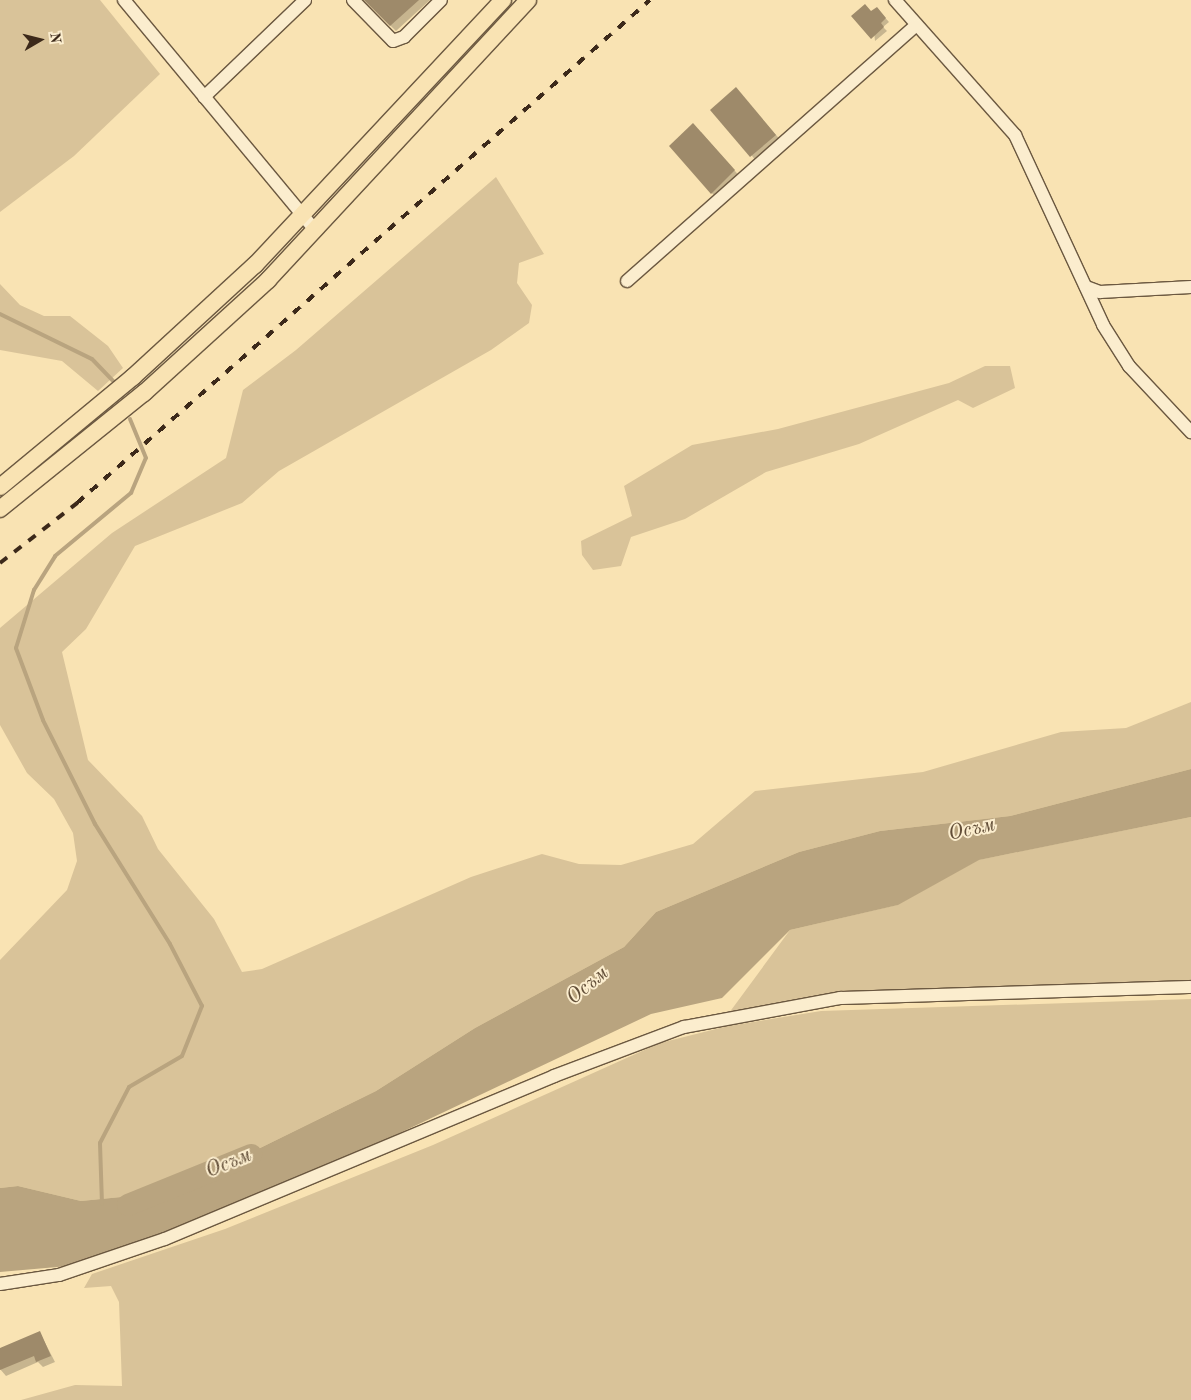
<!DOCTYPE html>
<html>
<head>
<meta charset="utf-8">
<style>
  body { margin:0 }
  #map { position:relative; width:1191px; height:1400px; overflow:hidden; background:#f9e3b3; font-family:"Old Standard TT",serif }
  div>[style] { position:absolute }
  .green>* { inset:0; background:#d9c399 }
  .water>* { inset:0; background:#b9a47f }
  .shadow>* { inset:0; background:#0003 }
  .stream>* { height:4px; margin:-2px; padding:0 2px; transform-origin:2px; border-radius:2px; background:#b9a47f }
  .river>* { height:22px; margin:-11px; padding:0 11px; transform-origin:11px; border-radius:11px; background:#b9a47f }
  .building>* { inset:0; background:#9e8a6a }
  .roads { filter:drop-shadow(1px 0 #6b5840) drop-shadow(-1px 0 #6b5840) drop-shadow(0 1px #6b5840) drop-shadow(0 -1px #6b5840) }
  .minor>* { height:12px; margin:-6px; padding:0 6px; transform-origin:6px; border-radius:6px; background:#fbedce }
  .major>* { height:16px; margin:-8px; padding:0 8px; transform-origin:8px; border-radius:8px; background:#f9e3b3 }
  .rail>* { height:4px; margin-top:-2px; transform-origin:0; background:repeating-linear-gradient(90deg,#3c291a 0 9px,transparent 0 18px) }
  span { translate:-50% -50%; white-space:nowrap; text-align:center; line-height:1.15; -webkit-text-stroke:4px #fbedce; paint-order:stroke }
  .water-label { font-size:21px; color:#624e38; font-style:italic }
  .north { position:absolute; left:15px; top:15px; width:50px; height:50px; -webkit-text-stroke:4px #fbedce; paint-order:stroke; rotate:82deg; font-size:14px; font-weight:700; line-height:20px; text-align:center; color:#3c291a }
  .north::after { content:''; display:block; margin:auto; width:18px; height:22px; background:#3c291a; clip-path:polygon(50% 0,100% 100%,50% 72%,0 100%) }
</style>
</head>
<body>
<div id="map">
  <div class="green">
    <div style="clip-path:polygon(0 0,100px 0,160px 74px,74px 156px,0 212px)"></div>
    <div style="clip-path:polygon(496px 177px,544px 254px,519px 263px,517px 283px,532px 305px,529px 323px,491px 350px,279px 471px,242px 503px,135px 546px,86px 629px,62px 652px,88px 760px,142px 816px,158px 849px,214px 919px,242px 972px,262px 969px,471px 877px,542px 854px,579px 864px,621px 865px,693px 844px,755px 791px,923px 772px,1061px 732px,1126px 728px,1191px 702px,1191px 769px,1010px 816px,880px 831px,799px 852px,656px 912px,624px 947px,475px 1028px,376px 1091px,171px 1192px,81px 1201px,18px 1186px,0 1188px,0 960px,67px 890px,77px 861px,73px 833px,54px 799px,27px 773px,0 725px,0 628px,112px 533px,226px 458px,243px 390px,296px 350px)"></div>
    <div style="clip-path:polygon(0 284px,20px 305px,44px 316px,70px 316px,108px 346px,123px 368px,98px 391px,62px 361px,0 350px)"></div>
    <div style="clip-path:polygon(985px 366px,1010px 366px,1015px 388px,973px 408px,958px 400px,859px 444px,766px 472px,685px 519px,631px 537px,621px 566px,593px 570px,582px 555px,581px 541px,632px 516px,624px 486px,692px 445px,778px 429px,949px 383px)"></div>
    <div style="clip-path:polygon(1191px 817px,1191px 988px,992px 993px,729px 1013px,790px 930px,897px 905px,978px 860px)"></div>
    <div style="clip-path:polygon(1191px 999px,1191px 1400px,21px 1400px,75px 1385px,122px 1386px,119px 1302px,111px 1286px,84px 1288px,92px 1274px,225px 1229px,433px 1145px,660px 1043px,728px 1026px,821px 1011px)"></div>
  </div>
  <div class="water">
    <div style="clip-path:polygon(1191px 769px,1191px 817px,979px 860px,898px 905px,790px 930px,722px 998px,651px 1014px,326px 1168px,137px 1245px,80px 1265px,0 1272px,0 1188px,18px 1186px,81px 1201px,171px 1192px,376px 1091px,475px 1028px,624px 947px,656px 912px,799px 852px,880px 831px,1010px 816px)"></div>
  </div>
  <div class="shadow">
    <div style="clip-path:polygon(364px 0,430px 0,396px 31px)"></div>
    <div style="clip-path:polygon(880px 12px,889px 22px,883px 27px,887px 31px,875px 41px,872px 13px)"></div>
    <div style="clip-path:polygon(736px 89px,783px 143px,759px 164px,712px 110px)"></div>
    <div style="clip-path:polygon(701px 132px,742px 179px,719px 201px,670px 146px)"></div>
    <div style="clip-path:polygon(40px 1333px,55px 1362px,43px 1367px,38px 1362px,6px 1376px,0 1369px,0 1350px)"></div>
  </div>
  <div class="stream">
    <div style="left:0;top:314px;width:102px;rotate:26.1deg"></div>
    <div style="left:92px;top:359px;width:32px;rotate:46deg"></div>
    <div style="left:102px;top:1204px;width:61px;rotate:-91.9deg"></div>
    <div style="left:100px;top:1143px;width:63px;rotate:-62.6deg"></div>
    <div style="left:129px;top:1087px;width:61px;rotate:-30.3deg"></div>
    <div style="left:182px;top:1056px;width:54px;rotate:-68.2deg"></div>
    <div style="left:202px;top:1006px;width:70px;rotate:-117.3deg"></div>
    <div style="left:170px;top:944px;width:142px;rotate:-122deg"></div>
    <div style="left:95px;top:824px;width:116px;rotate:-116.6deg"></div>
    <div style="left:43px;top:720px;width:77px;rotate:-110.6deg"></div>
    <div style="left:16px;top:648px;width:61px;rotate:-72.8deg"></div>
    <div style="left:34px;top:590px;width:40px;rotate:-58deg"></div>
    <div style="left:55px;top:556px;width:99px;rotate:-39.7deg"></div>
    <div style="left:131px;top:493px;width:38px;rotate:-67deg"></div>
    <div style="left:146px;top:458px;width:42px;rotate:-112.3deg"></div>
  </div>
  <div class="river">
    <div style="left:128px;top:1205px;width:133px;rotate:-22.1deg"></div>
  </div>
  <div class="building">
    <div style="clip-path:polygon(364px 0,419px 0,390px 26px)"></div>
    <div style="clip-path:polygon(865px 4px,871px 11px,877px 7px,886px 18px,881px 23px,884px 27px,871px 39px,851px 16px)"></div>
    <div style="clip-path:polygon(736px 87px,776px 135px,750px 157px,710px 110px)"></div>
    <div style="clip-path:polygon(693px 123px,735px 170px,711px 194px,669px 146px)"></div>
    <div style="clip-path:polygon(40px 1331px,51px 1356px,36px 1362px,34px 1356px,0 1370px,0 1348px)"></div>
  </div>
  <div class="roads">
    <div class="minor">
      <div style="left:124px;top:0;width:300px;rotate:50.3deg"></div>
      <div style="left:353px;top:0;width:57px;rotate:45.7deg"></div>
      <div style="left:393px;top:41px;width:12px;rotate:-20deg"></div>
      <div style="left:404px;top:37px;width:52px;rotate:-45deg"></div>
      <div style="left:895px;top:0;width:181px;rotate:48.4deg"></div>
      <div style="left:1015px;top:135px;width:209px;rotate:65.1deg"></div>
      <div style="left:1103px;top:325px;width:49px;rotate:57.6deg"></div>
      <div style="left:1129px;top:366px;width:91px;rotate:46.8deg"></div>
      <div style="left:204px;top:97px;width:140px;rotate:-43.8deg"></div>
      <div style="left:627px;top:281px;width:386px;rotate:-41.5deg"></div>
      <div style="left:1086px;top:287px;width:15px;rotate:20deg"></div>
      <div style="left:1100px;top:292px;width:91px;rotate:-3.1deg"></div>
      <div style="left:0;top:1284px;width:60px;rotate:-8.7deg"></div>
      <div style="left:59px;top:1275px;width:112px;rotate:-18.8deg"></div>
      <div style="left:165px;top:1239px;width:422px;rotate:-22.7deg"></div>
      <div style="left:554px;top:1076px;width:139px;rotate:-20.7deg"></div>
      <div style="left:684px;top:1027px;width:159px;rotate:-10.5deg"></div>
      <div style="left:840px;top:998px;width:351px;rotate:-1.8deg"></div>
    </div>
    <div class="major">
      <div style="left:0;top:487px;width:173px;rotate:-39.6deg"></div>
      <div style="left:133px;top:377px;width:166px;rotate:-42.6deg"></div>
      <div style="left:255px;top:265px;width:363px;rotate:-46.9deg"></div>
      <div style="left:0;top:509px;width:185px;rotate:-38.9deg"></div>
      <div style="left:144px;top:393px;width:168px;rotate:-42.3deg"></div>
      <div style="left:268px;top:280px;width:382px;rotate:-47.1deg"></div>
    </div>
  </div>
  <div class="rail">
    <div style="left:0;top:563px;width:98px;rotate:-37.9deg"></div>
    <div style="left:77px;top:503px;width:762px;rotate:-41.28deg"></div>
  </div>
  <div class="water-label">
    <span style="left:972px;top:830px;rotate:-12deg">Осъм</span>
    <span style="left:588px;top:986px;rotate:-40deg">Осъм</span>
    <span style="left:229px;top:1164px;rotate:-22deg">Осъм</span>
  </div>
  <div class="north">N</div>
</div>
</body>
</html>
